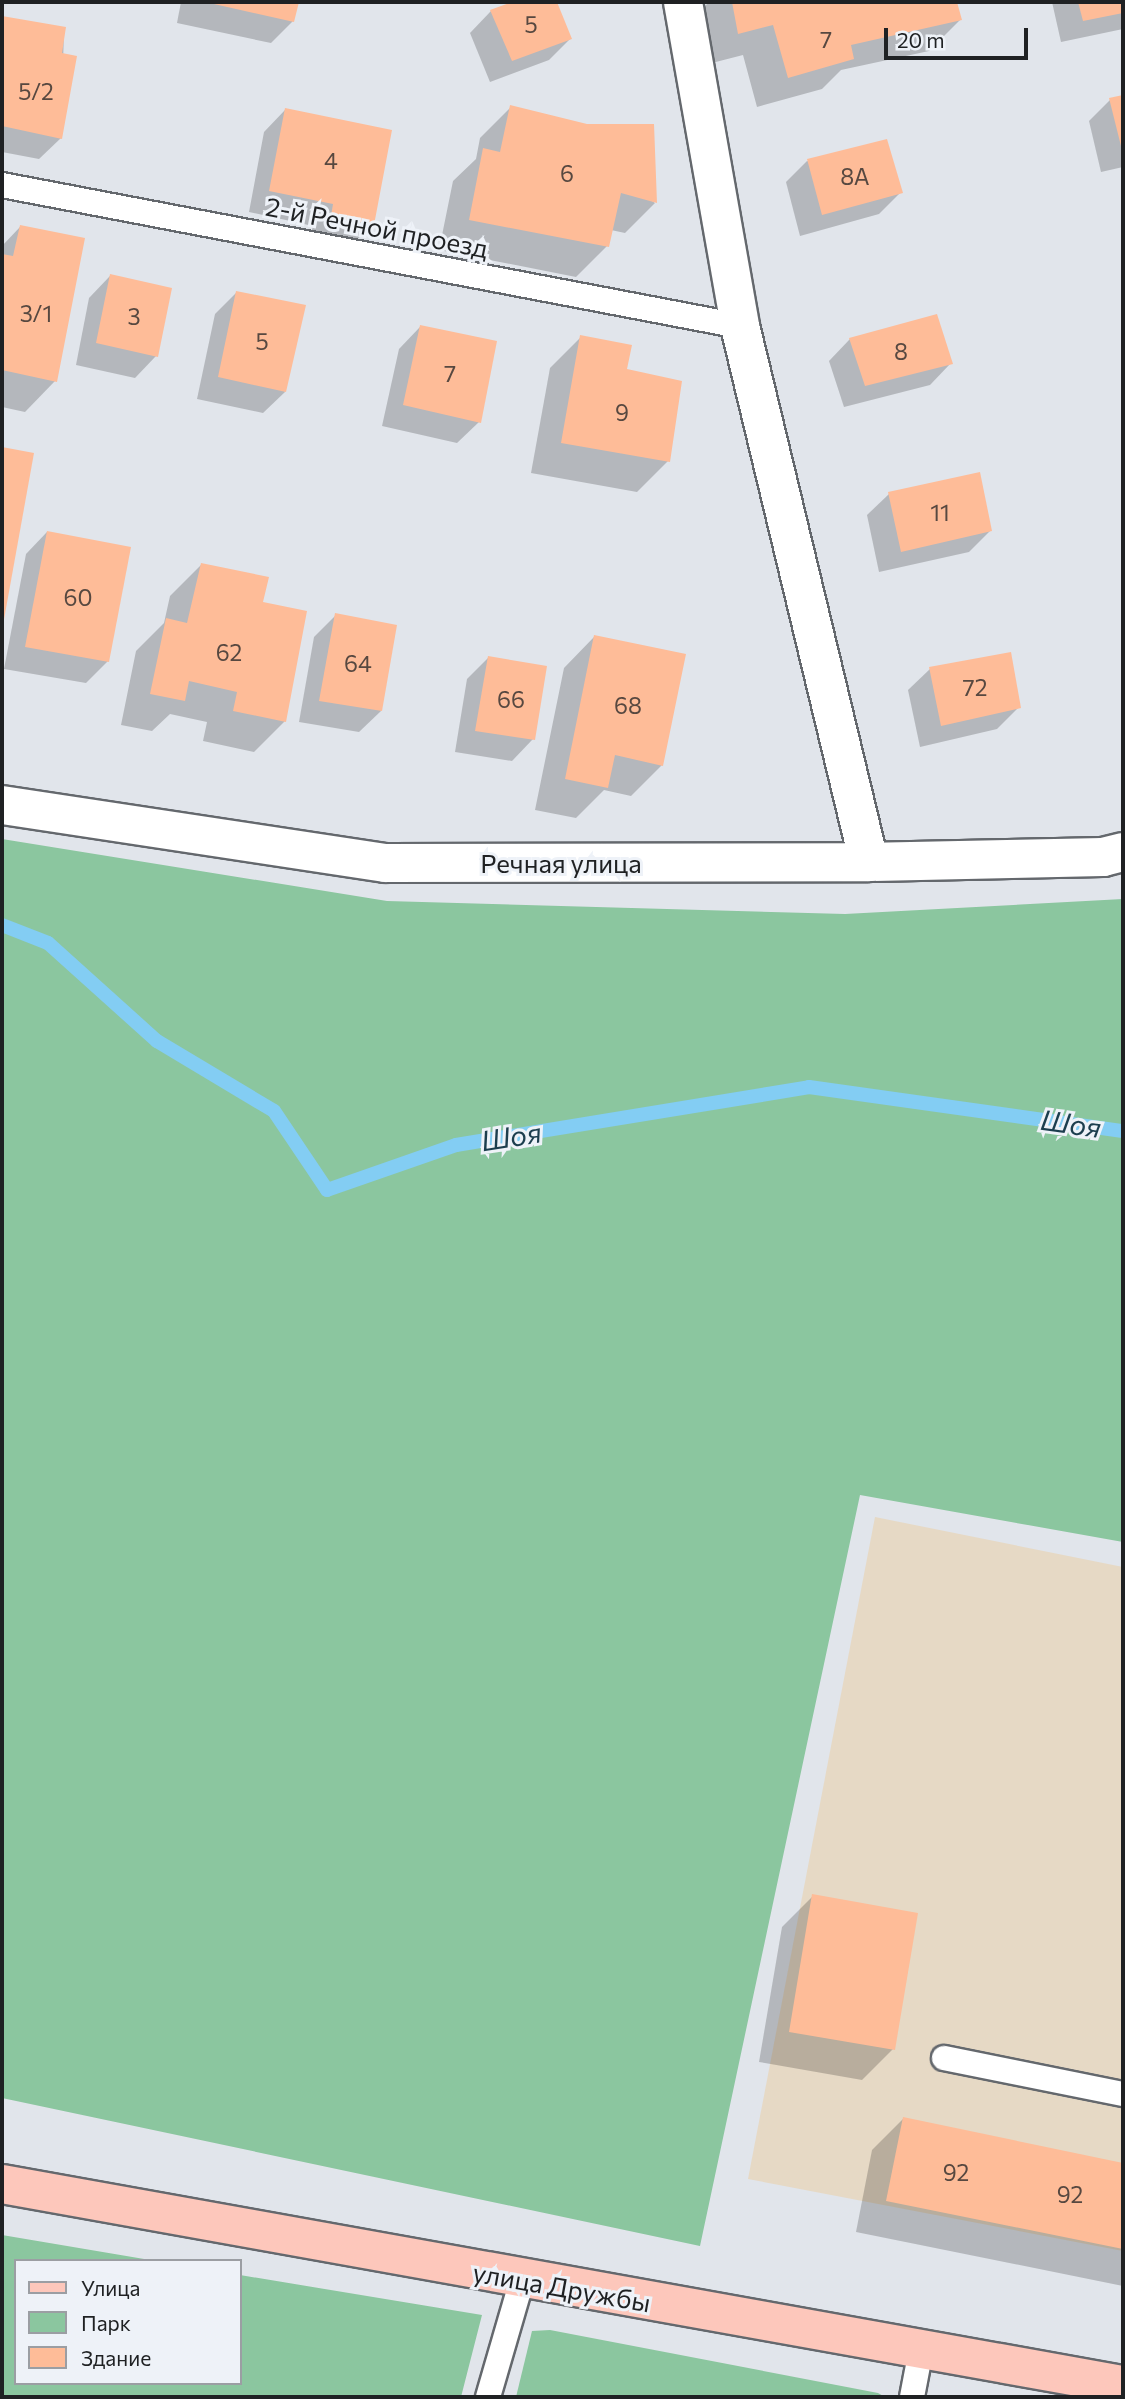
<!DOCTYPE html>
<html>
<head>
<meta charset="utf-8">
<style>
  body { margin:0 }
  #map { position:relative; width:1125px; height:2399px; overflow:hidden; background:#e1e5eb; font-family:Commissioner,sans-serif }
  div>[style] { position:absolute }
  .industrial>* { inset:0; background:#e6d9c5 }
  .green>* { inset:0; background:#8bc69f }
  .shadow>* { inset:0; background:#0003 }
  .stream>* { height:14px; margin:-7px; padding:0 7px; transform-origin:7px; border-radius:7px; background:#83cdf3 }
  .building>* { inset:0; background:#febc98 }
  .roads { filter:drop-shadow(2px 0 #64686d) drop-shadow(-2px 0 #64686d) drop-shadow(0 2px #64686d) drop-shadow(0 -2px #64686d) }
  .lane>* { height:24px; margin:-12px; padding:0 12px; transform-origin:12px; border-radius:12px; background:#fff }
  .street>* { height:38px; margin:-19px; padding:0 19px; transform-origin:19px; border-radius:19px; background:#fff }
  .primary>* { height:38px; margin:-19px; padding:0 19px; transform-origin:19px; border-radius:19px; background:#fdc7bb }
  span { translate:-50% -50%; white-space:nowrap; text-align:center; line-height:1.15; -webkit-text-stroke:6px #eef2f8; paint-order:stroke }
  .number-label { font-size:23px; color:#574840 }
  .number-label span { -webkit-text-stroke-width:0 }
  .street-label { font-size:26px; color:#1f2123 }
  .water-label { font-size:28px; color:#1c3e4e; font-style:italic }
  .frame { position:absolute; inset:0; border:4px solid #1f2123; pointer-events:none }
  .legend { position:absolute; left:14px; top:2259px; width:228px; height:126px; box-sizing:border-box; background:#eef2f8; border:2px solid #9b9ea3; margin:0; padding:9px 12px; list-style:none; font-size:21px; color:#1f2123 }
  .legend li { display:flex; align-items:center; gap:14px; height:35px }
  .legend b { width:35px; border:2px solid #9b9ea3 }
  .scale { position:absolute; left:884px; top:28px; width:144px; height:32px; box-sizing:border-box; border:4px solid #1f2123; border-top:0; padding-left:9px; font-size:21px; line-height:24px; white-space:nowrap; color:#1f2123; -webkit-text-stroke:5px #eef2f8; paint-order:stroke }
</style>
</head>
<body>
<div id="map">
  <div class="industrial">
    <div style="clip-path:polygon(875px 1517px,1123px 1567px,1123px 2251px,748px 2179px)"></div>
  </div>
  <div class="green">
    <div style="clip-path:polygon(2px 839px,387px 901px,845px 914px,1123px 899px,1123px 1542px,860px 1495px,700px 2246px,2px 2098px)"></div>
    <div style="clip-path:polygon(2px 2235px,156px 2261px,16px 2261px,16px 2383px,240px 2383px,240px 2275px,482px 2315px,461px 2397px,2px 2397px)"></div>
    <div style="clip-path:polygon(550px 2330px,878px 2393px,885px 2397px,516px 2397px,532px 2331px)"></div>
  </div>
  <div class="shadow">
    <div style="clip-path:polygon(181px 2px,297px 2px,293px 21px,271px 43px,177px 23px)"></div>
    <div style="clip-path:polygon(518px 2px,555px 2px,570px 39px,549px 60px,490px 82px,470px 33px,491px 11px)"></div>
    <div style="clip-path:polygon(709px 2px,955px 2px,960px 20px,929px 51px,841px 70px,822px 89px,757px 107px,743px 55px,708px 64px,698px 13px)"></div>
    <div style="clip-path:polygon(1052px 2px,1123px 2px,1123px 29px,1061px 42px)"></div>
    <div style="clip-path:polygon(2px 18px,64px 29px,61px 138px,39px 159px,2px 152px)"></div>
    <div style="clip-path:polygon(1123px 96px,1123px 167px,1101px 172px,1089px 121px,1110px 100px)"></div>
    <div style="clip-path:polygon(511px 107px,655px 203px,625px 233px,611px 230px,607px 246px,576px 277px,439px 250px,453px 181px,476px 159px,480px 138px)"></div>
    <div style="clip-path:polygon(285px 110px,372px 224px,351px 246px,310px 237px,313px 226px,249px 212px,264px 132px)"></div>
    <div style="clip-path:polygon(807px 161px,901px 192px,879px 214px,800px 236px,786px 182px)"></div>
    <div style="clip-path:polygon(20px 227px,55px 381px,25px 412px,2px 407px,2px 246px)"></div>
    <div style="clip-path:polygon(110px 276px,156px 356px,135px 378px,76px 365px,89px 298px)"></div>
    <div style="clip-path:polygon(237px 292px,285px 392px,263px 413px,197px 399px,215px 314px)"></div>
    <div style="clip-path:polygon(420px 327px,479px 422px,457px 443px,382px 426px,399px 349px)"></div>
    <div style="clip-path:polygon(581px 337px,668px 461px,637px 492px,531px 473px,550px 368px)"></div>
    <div style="clip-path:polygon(850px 339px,951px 363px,930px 385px,844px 407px,829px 361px)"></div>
    <div style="clip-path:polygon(2px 449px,32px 455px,2px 623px)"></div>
    <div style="clip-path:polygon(889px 494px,990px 531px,969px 552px,879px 572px,867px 515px)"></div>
    <div style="clip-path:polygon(47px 532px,108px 661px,86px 683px,4px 669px,26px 554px)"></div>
    <div style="clip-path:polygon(201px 565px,261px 603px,285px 721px,254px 752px,203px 741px,207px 722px,170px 714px,152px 731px,121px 725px,136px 651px,164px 623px,170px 596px)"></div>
    <div style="clip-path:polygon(336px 615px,381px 711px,359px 732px,299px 722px,314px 637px)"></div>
    <div style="clip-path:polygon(594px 637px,662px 765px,631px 796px,604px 790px,576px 818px,535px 810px,564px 668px)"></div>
    <div style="clip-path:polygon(488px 658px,533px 739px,512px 761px,455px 752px,467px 679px)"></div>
    <div style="clip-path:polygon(930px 669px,1019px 707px,997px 729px,920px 747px,908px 690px)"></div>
    <div style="clip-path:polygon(813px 1896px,893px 2049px,862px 2080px,759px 2062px,782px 1927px)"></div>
    <div style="clip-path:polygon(903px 2119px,1123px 2165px,1123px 2286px,856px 2232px,872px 2150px)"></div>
  </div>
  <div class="stream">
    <div style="left:2px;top:925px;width:49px;rotate:21.4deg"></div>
    <div style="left:48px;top:943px;width:147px;rotate:42deg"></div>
    <div style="left:157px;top:1041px;width:136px;rotate:30.9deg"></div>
    <div style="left:274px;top:1111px;width:95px;rotate:56.1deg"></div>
    <div style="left:327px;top:1190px;width:137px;rotate:-19.2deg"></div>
    <div style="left:456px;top:1145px;width:358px;rotate:-9.3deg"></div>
    <div style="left:809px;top:1087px;width:317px;rotate:8deg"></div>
  </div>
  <div class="building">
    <div style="clip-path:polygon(205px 2px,299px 2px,294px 22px)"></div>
    <div style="clip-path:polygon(512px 2px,557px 2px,572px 39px,512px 61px,490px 10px)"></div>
    <div style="clip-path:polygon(732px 2px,957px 2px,962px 20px,851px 45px,854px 59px,788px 78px,773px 25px,738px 34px)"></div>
    <div style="clip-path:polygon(1078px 2px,1123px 2px,1123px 13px,1083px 21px)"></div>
    <div style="clip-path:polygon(2px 16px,66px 27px,62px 53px,77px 56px,62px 139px,2px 126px)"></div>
    <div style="clip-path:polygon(1123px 95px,1123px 150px,1122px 150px,1109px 98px)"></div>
    <div style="clip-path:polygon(510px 105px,587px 124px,654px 124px,657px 203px,621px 193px,609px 247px,469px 220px,483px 148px,500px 152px)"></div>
    <div style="clip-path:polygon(285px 108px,392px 130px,374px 225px,331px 216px,333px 204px,269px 191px)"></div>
    <div style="clip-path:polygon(887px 139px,903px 193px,822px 215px,807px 159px)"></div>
    <div style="clip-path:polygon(20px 225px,85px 238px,57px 382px,2px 370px,2px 254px,13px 256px)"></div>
    <div style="clip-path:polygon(110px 274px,172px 288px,158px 357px,96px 343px)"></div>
    <div style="clip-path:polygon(236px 291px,306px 305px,286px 392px,218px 377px)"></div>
    <div style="clip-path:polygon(937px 314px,953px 364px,865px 386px,849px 338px)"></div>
    <div style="clip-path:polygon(420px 325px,497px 341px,481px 423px,403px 405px)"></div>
    <div style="clip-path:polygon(580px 335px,632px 345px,627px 369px,682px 381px,670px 462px,561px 443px)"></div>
    <div style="clip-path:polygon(2px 447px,34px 453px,3px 625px,2px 625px)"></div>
    <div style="clip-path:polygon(980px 472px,992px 531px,901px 552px,888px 492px)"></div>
    <div style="clip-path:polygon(47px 531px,131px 547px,109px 662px,25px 647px)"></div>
    <div style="clip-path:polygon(201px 563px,269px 577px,263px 602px,307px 611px,286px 722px,233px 711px,237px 692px,189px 681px,185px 701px,150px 694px,166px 618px,187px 623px)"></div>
    <div style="clip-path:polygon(335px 613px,397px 625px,382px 711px,319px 701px)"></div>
    <div style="clip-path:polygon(594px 635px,686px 654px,663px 766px,615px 755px,608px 788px,565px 779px)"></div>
    <div style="clip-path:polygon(1011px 652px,1021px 708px,941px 726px,929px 667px)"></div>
    <div style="clip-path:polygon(488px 656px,547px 666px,535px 740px,475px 731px)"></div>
    <div style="clip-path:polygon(812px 1894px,918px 1913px,895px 2050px,789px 2032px)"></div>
    <div style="clip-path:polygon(903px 2117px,1123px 2163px,1123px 2249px,886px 2201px)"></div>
  </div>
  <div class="roads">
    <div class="lane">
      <div style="left:2px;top:185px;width:751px;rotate:10.82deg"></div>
      <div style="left:944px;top:2058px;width:183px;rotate:11.4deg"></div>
      <div style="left:488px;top:2397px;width:122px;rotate:-73.8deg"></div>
      <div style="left:912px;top:2397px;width:48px;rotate:-79.2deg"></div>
    </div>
    <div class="street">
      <div style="left:683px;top:2px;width:329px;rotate:80deg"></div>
      <div style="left:740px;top:326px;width:551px;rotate:76.47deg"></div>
      <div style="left:2px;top:805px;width:387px;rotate:8.6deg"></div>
      <div style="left:385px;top:863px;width:484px;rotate:-0.1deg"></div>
      <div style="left:869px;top:862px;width:234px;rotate:-1.2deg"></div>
      <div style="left:1103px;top:857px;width:21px;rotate:-14deg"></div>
    </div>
    <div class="primary">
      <div style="left:2px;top:2184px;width:1139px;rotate:10.17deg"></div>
    </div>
  </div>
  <div class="number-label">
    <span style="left:531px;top:24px">5</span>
    <span style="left:826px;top:39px">7</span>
    <span style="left:36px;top:91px">5/2</span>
    <span style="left:331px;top:160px">4</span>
    <span style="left:567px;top:173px">6</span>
    <span style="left:855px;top:176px">8А</span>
    <span style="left:36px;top:313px">3/1</span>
    <span style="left:134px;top:316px">3</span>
    <span style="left:262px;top:341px">5</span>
    <span style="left:901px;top:351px">8</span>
    <span style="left:450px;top:373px">7</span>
    <span style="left:622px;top:412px">9</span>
    <span style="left:940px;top:512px">11</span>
    <span style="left:78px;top:597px">60</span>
    <span style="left:229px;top:652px">62</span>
    <span style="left:358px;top:663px">64</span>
    <span style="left:975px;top:687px">72</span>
    <span style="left:511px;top:699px">66</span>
    <span style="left:628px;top:705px">68</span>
    <span style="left:956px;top:2172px">92</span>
    <span style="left:1070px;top:2194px">92</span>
  </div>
  <div class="street-label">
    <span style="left:377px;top:227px;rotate:11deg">2-й Речной проезд</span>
    <span style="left:561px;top:863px">Речная улица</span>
    <span style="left:562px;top:2287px;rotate:10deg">улица Дружбы</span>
  </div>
  <div class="water-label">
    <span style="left:1071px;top:1123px;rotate:8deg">Шоя</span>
    <span style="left:511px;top:1136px;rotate:-9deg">Шоя</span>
  </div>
  <div class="frame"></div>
  <ul class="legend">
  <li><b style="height:9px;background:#fdc7bb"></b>Улица</li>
  <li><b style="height:19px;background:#8bc69f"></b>Парк</li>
  <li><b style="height:19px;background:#febc98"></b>Здание</li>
  </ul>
  <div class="scale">20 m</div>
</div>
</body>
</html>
